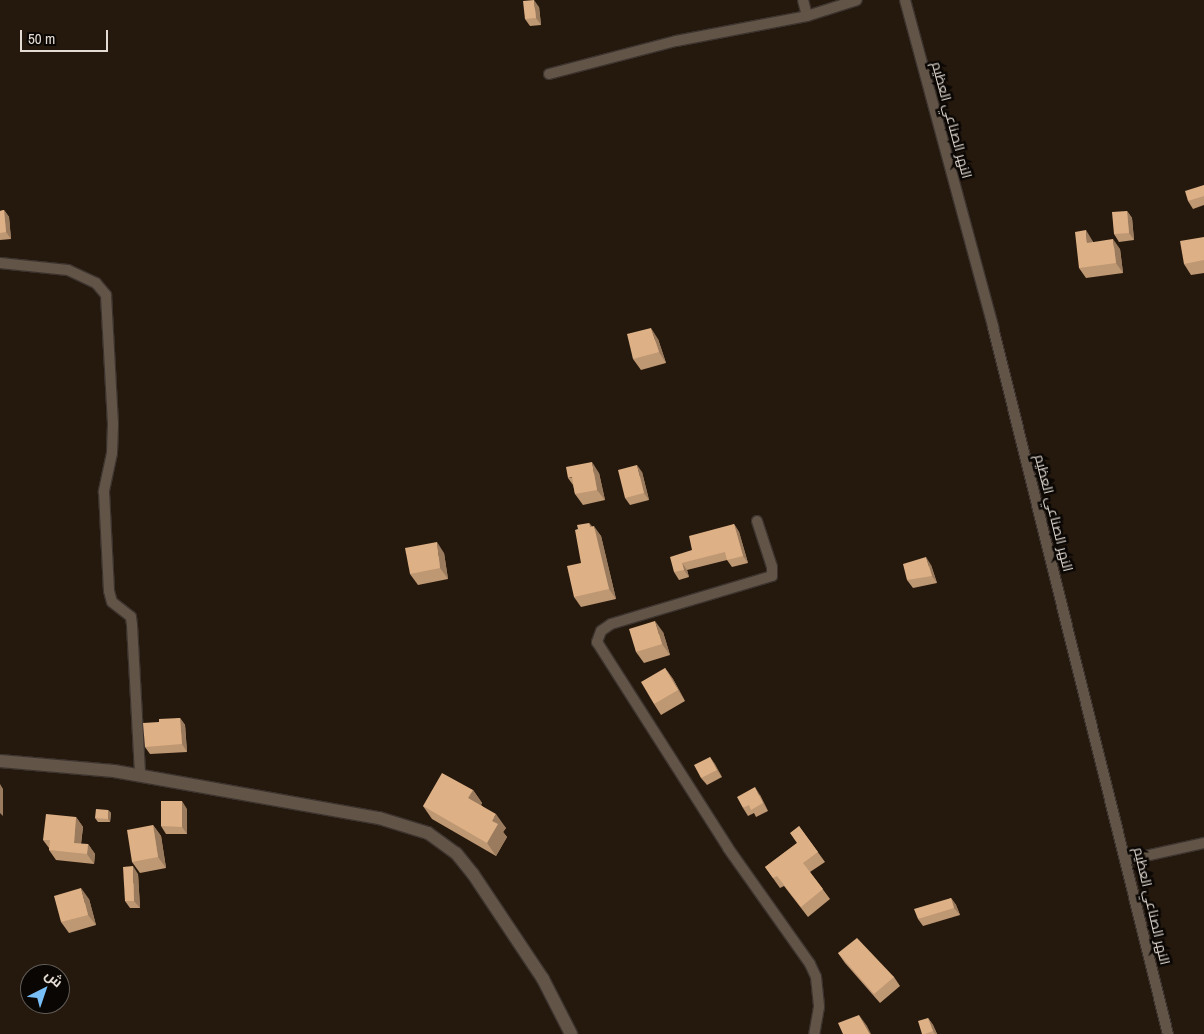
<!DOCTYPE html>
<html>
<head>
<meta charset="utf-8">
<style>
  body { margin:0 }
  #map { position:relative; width:1204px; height:1034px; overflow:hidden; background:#25190e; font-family:"Archivo Narrow",Cairo,sans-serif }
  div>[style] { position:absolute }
  .roads { filter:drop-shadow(1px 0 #3d342f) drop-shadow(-1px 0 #3d342f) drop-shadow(0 1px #3d342f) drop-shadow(0 -1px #3d342f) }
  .minor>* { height:10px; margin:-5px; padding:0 5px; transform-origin:5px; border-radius:5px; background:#625447 }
  .tertiary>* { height:12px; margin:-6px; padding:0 6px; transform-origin:6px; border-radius:6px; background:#625447 }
  .wall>* { inset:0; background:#be9773 }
  .shaded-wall>* { inset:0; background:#9b7b5e }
  .building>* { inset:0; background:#ddb086 }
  span { translate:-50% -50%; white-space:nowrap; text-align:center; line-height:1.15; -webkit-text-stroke:5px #0a0603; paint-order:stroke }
  .street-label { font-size:14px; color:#e4dcd4 }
  .north { position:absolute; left:20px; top:964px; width:50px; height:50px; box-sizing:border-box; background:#0a0603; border:1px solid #615c57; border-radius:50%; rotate:41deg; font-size:14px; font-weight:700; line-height:20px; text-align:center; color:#e4dcd4 }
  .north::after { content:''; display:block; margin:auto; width:18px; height:22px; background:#78bff8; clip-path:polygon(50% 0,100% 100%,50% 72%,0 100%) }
  .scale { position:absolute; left:20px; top:30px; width:88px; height:22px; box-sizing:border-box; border:2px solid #e4dcd4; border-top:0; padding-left:6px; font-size:15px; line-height:18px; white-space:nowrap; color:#e4dcd4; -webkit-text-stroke:4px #0a0603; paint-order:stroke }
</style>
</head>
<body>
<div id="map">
  <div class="roads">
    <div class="minor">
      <div style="left:803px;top:0;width:16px;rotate:76deg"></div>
      <div style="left:905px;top:0;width:339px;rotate:74.9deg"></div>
      <div style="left:993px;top:327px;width:728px;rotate:76.1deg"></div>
      <div style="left:549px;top:74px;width:131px;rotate:-14.6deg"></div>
      <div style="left:676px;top:41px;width:133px;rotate:-10.8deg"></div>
      <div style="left:807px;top:16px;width:52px;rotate:-17.7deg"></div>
      <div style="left:0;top:263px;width:68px;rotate:5.9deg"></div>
      <div style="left:68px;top:270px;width:31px;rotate:25deg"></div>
      <div style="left:96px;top:283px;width:16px;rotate:50deg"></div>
      <div style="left:106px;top:295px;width:129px;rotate:86.9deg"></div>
      <div style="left:113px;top:424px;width:29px;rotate:92deg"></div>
      <div style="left:112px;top:453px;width:40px;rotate:102deg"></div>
      <div style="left:104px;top:492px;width:99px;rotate:87.1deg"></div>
      <div style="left:109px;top:591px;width:11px;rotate:75deg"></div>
      <div style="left:112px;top:602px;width:24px;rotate:38deg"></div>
      <div style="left:131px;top:617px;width:8px;rotate:83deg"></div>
      <div style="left:132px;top:625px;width:150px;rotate:86.9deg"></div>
      <div style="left:757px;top:521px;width:48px;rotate:71.9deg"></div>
      <div style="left:772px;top:567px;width:9px;rotate:90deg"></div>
      <div style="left:772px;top:576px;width:168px;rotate:163.4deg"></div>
      <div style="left:611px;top:624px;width:12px;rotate:145deg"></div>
      <div style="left:601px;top:631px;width:12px;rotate:110deg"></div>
      <div style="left:597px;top:642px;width:244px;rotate:57.5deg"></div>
      <div style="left:728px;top:848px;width:142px;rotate:54.7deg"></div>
      <div style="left:810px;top:964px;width:14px;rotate:65deg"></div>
      <div style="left:816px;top:977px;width:30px;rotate:84deg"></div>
      <div style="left:819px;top:1007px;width:27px;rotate:100deg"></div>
      <div style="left:1127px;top:860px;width:79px;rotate:-12.4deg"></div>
    </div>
    <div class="tertiary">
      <div style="left:0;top:761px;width:114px;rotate:5deg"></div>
      <div style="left:114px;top:771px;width:269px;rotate:10.1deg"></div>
      <div style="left:379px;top:818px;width:51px;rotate:17deg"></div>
      <div style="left:428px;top:833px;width:34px;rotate:36deg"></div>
      <div style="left:456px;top:853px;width:27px;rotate:51deg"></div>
      <div style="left:473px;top:874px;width:126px;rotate:56.3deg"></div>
      <div style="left:543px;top:979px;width:62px;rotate:63deg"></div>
    </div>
  </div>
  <div class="wall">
    <div style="clip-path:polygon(539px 7px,541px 25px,530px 26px,525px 19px)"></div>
    <div style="clip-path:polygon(1204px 185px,1204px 205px,1193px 209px,1188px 201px)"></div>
    <div style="clip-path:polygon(4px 210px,9px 217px,11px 239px,0 240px,0 211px)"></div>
    <div style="clip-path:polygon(1127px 211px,1132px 218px,1134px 240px,1119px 242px,1114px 234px)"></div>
    <div style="clip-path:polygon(1204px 237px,1204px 273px,1191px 275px,1184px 264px)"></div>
    <div style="clip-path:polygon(1092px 240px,1093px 242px,1120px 249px,1123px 273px,1086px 278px,1079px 268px)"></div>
    <div style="clip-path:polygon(658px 339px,666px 363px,641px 370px,633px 359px)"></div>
    <div style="clip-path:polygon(642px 472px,649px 500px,630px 505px,625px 498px)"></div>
    <div style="clip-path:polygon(599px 473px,605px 500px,583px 505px,575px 494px,573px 485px,568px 478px)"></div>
    <div style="clip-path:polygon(589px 523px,601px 536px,616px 599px,581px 607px,574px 597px)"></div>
    <div style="clip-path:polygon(734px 524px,739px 532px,748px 563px,732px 567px,727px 560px,687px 570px,689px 577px,679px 580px,674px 572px,692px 550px)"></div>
    <div style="clip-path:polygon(444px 553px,448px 579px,418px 585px,410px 574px)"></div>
    <div style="clip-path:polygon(931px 565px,937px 583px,913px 588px,907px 580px)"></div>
    <div style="clip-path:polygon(663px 632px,670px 655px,644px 663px,636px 652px)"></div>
    <div style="clip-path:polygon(665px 668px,673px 679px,685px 701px,661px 715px,654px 704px)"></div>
    <div style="clip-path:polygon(180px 718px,185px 725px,187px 752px,150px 754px,145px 747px,159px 722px)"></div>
    <div style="clip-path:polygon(710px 757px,722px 777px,707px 785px,701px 778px)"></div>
    <div style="clip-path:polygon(473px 790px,482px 803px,481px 805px,506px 828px,503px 832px,507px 837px,496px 856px,432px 819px,423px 806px)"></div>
    <div style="clip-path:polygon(760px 795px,768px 811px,756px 817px,754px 813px,748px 816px,743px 808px)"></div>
    <div style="clip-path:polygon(187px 809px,187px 834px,166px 834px,161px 826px)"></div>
    <div style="clip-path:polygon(108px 810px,111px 813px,110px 822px,98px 822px,95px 818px)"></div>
    <div style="clip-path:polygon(76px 817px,83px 827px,81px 844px,88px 844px,95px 854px,94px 864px,56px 860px,49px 850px,49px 848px,43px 840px)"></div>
    <div style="clip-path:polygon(153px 825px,161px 836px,166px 868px,140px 873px,132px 862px)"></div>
    <div style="clip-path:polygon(799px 826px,825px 862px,810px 872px,830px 899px,808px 917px,784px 886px,780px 888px,765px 867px,797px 843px)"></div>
    <div style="clip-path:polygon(138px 874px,140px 908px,130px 908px,125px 901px)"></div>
    <div style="clip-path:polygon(951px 898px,956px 905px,960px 915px,923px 926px,918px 919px)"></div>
    <div style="clip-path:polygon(89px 899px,96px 925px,69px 933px,61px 922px)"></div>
    <div style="clip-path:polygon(838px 953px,894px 977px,900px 986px,880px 1003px,845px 963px)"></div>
    <div style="clip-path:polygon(928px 1018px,933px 1025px,937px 1034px,922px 1034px)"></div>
  </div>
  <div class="shaded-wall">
    <div style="clip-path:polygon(534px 0,539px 7px,541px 25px,536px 18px)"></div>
    <div style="clip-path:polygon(4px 210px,9px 217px,11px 239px,6px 232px)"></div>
    <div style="clip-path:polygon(1127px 211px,1132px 218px,1134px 240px,1129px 233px)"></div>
    <div style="clip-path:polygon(1086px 230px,1092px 240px,1094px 253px,1087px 243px)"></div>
    <div style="clip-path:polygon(1113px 239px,1120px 249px,1123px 273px,1116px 263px)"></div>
    <div style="clip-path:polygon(651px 328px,658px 339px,666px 363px,659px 352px)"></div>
    <div style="clip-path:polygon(592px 462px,599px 473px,605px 500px,597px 490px)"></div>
    <div style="clip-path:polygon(637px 465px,642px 472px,649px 500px,644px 493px)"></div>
    <div style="clip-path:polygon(589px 523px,595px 531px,594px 526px,601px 536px,616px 599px,609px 589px)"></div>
    <div style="clip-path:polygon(734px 524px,739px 532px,748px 563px,743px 556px)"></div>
    <div style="clip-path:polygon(437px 542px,444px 553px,448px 579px,440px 568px)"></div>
    <div style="clip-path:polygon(926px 557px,931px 565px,937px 583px,932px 576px)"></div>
    <div style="clip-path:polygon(682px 563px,687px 570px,689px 577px,684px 570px)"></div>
    <div style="clip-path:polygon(655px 621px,663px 632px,670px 655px,662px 644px)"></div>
    <div style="clip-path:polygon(665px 668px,673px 679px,685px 701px,678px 690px)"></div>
    <div style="clip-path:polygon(180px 718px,185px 725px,187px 752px,182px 744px)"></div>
    <div style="clip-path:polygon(710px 757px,715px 764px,722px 777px,717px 770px)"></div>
    <div style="clip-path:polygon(0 784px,3px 789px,3px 816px,0 813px)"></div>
    <div style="clip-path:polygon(755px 787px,760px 795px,768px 811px,763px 803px)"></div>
    <div style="clip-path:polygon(473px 790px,482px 803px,477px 811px,468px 798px)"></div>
    <div style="clip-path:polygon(182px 801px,187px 809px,187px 834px,182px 827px)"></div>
    <div style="clip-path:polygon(108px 810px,111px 813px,110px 822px,108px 819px)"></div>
    <div style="clip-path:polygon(496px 814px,506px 828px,503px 832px,507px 837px,496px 856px,487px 843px,492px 821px)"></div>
    <div style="clip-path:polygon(76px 817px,83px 827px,80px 853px,74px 843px)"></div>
    <div style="clip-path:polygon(153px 825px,161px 836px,166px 868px,158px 857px)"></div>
    <div style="clip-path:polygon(88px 844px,95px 854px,94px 864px,87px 854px)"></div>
    <div style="clip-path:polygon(133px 866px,138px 874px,140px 908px,134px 901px)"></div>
    <div style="clip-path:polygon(81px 888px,89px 899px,96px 925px,88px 915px)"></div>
    <div style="clip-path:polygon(951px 898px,956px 905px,960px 915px,954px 908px)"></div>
    <div style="clip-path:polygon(859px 1015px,867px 1026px,871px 1034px,870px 1034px)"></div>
    <div style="clip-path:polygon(928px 1018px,933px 1025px,937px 1034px,935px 1034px,933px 1031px)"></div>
  </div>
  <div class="building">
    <div style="clip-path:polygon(534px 0,536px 18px,525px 19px,523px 1px)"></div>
    <div style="clip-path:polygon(1204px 185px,1204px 196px,1188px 201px,1185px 191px)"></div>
    <div style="clip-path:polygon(4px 210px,6px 232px,0 233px,0 211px)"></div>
    <div style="clip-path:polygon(1127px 211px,1129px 233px,1114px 234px,1112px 212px)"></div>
    <div style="clip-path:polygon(1086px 230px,1087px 243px,1113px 239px,1116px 263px,1079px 268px,1075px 232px)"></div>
    <div style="clip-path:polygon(1204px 237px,1204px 260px,1184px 264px,1180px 241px)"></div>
    <div style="clip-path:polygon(651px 328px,659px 352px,633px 359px,627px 334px)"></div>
    <div style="clip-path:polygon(592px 462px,597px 490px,575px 494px,572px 477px,568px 478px,566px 467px)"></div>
    <div style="clip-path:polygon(637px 465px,644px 493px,625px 498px,618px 470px)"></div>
    <div style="clip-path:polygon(589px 523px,590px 527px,594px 526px,609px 589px,574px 597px,567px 566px,581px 563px,575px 530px,578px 529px,577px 525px)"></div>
    <div style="clip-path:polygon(734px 524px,743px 556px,727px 560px,725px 552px,682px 563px,684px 570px,674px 572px,670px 557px,692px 550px,689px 536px)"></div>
    <div style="clip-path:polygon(437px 542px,440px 568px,410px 574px,405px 548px)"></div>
    <div style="clip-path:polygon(926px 557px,932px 576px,907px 580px,903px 564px)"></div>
    <div style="clip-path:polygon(655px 621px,662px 644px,636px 652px,629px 629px)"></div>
    <div style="clip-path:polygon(665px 668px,678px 690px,654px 704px,641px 682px)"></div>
    <div style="clip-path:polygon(180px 718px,182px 744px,145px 747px,143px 723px,159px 722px,159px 719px)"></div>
    <div style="clip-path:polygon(710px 757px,717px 770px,701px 778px,694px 765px)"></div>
    <div style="clip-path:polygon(442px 773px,473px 790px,468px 798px,496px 814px,492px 821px,498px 824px,487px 843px,423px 806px)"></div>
    <div style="clip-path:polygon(755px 787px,763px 803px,751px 810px,749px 805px,743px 808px,737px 797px)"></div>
    <div style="clip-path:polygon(161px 801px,182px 801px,182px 827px,161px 826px)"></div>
    <div style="clip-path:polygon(96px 809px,108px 810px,108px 819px,95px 818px)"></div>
    <div style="clip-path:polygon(46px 814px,76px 817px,74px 843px,88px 844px,87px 854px,49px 850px,50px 840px,43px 840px)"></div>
    <div style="clip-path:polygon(153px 825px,158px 857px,132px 862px,127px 830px)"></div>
    <div style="clip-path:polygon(799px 826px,818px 852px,803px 863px,823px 889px,801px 907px,777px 876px,773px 878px,765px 867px,797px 843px,790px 833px)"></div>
    <div style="clip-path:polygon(133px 866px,134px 901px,125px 901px,123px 867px)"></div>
    <div style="clip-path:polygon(81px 888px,88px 915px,61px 922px,54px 896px)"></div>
    <div style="clip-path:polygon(951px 898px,954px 908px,918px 919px,914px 909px)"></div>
    <div style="clip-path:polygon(857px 938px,894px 977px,874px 994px,838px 953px)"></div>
    <div style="clip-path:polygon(859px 1015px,870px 1034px,843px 1034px,838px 1023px)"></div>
    <div style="clip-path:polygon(928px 1018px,933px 1031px,925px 1034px,922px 1034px,918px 1021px)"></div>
  </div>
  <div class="street-label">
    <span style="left:952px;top:120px;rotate:75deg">النهر الصناعي العظيم</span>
    <span style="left:1054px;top:513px;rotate:76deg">النهر الصناعي العظيم</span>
    <span style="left:1152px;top:906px;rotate:77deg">النهر الصناعي العظيم</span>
  </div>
  <div class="north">ش</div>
  <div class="scale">50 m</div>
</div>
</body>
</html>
